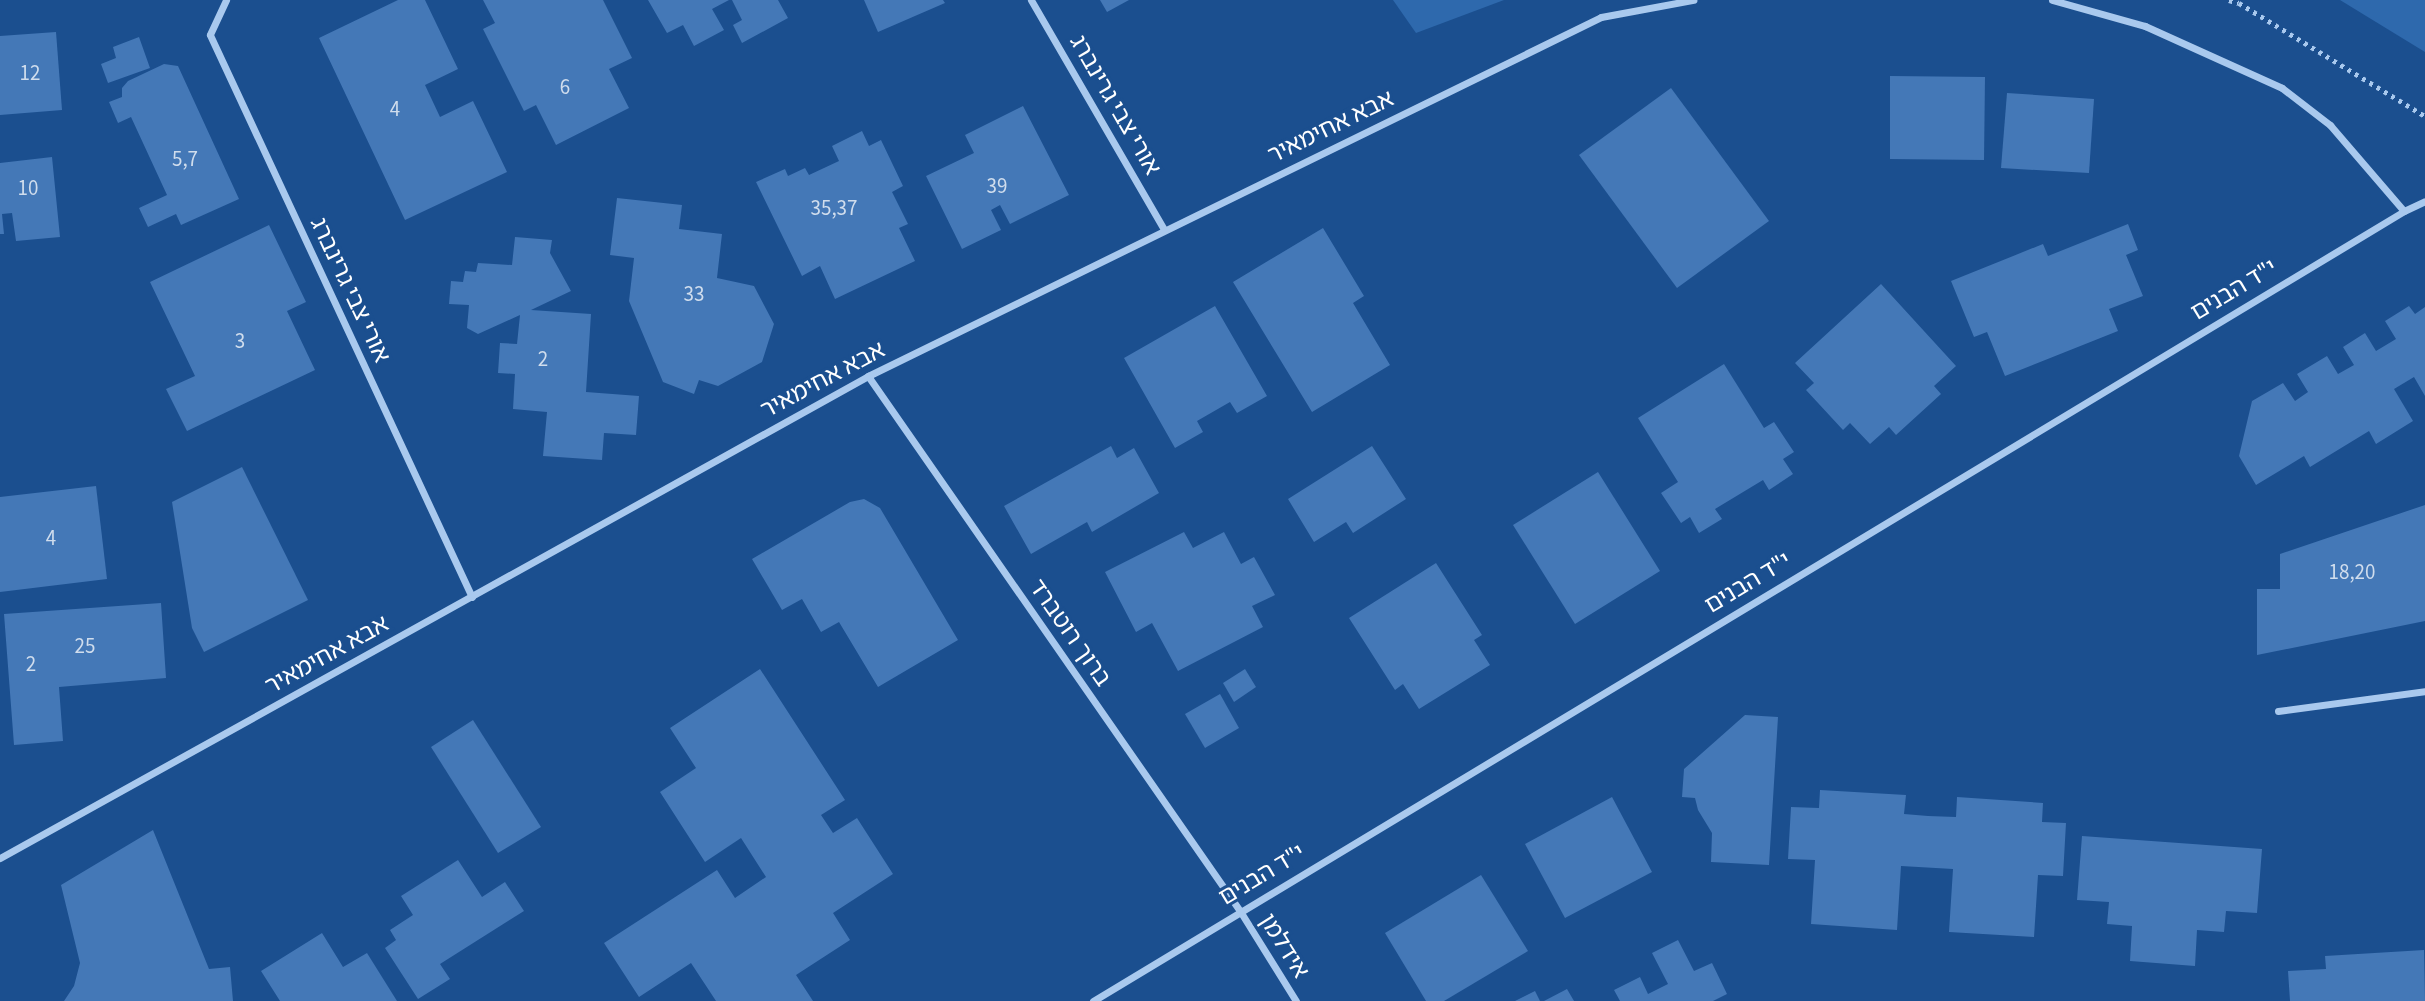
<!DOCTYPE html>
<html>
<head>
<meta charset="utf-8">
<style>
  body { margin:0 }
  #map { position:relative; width:2425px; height:1001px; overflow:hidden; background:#1b4f8f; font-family:"Source Sans 3","Noto Sans Hebrew",sans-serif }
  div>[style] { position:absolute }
  .green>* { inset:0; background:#2e69ad }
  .building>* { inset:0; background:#4478b7 }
  .path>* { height:4.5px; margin-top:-2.25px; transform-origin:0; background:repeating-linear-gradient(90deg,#a9c9ee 0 3.5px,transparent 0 8.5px) }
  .street>* { height:7px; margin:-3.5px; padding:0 3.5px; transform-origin:3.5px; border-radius:3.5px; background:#a9c9ee }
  span { translate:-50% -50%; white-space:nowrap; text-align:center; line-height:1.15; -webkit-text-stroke:6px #1b4f8f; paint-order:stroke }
  .number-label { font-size:21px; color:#d0dded }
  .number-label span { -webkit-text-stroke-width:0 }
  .street-label { font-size:24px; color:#fff }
</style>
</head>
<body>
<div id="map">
  <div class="green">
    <div style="clip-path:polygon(1393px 0,1504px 0,1416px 33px)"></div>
    <div style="clip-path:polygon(2340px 0,2425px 0,2425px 52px)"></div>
  </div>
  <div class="building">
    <div style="clip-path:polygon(398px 0,425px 0,458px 69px,425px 85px,440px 117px,473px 101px,507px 172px,405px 220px,319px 38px)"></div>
    <div style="clip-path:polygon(483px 0,603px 0,632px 58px,609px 69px,629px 108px,556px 145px,536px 105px,524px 111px,483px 29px,495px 23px)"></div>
    <div style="clip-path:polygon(648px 0,729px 0,712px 9px,724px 30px,694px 46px,683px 25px,667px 33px)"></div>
    <div style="clip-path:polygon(732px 0,778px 0,788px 18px,742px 43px,733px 25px,742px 20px)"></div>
    <div style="clip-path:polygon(864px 0,943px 0,945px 3px,878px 32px)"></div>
    <div style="clip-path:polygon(1100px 0,1129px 0,1107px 12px)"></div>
    <div style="clip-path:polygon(56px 32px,62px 110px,0 115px,0 36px)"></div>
    <div style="clip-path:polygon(139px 37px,150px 68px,108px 83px,101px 64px,116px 58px,113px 47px)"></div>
    <div style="clip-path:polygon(164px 64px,178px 66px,239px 199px,181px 225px,176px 214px,148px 227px,139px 208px,167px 195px,131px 117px,118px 123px,109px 102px,122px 97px,122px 88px,128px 81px)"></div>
    <div style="clip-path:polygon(1890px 76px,1985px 77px,1984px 160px,1890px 159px)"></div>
    <div style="clip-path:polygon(1671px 88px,1769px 221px,1677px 288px,1579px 155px)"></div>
    <div style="clip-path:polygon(2007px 93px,2094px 99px,2089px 173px,2001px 168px)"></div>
    <div style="clip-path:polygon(1023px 106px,1069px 195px,1010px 224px,1000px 205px,991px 210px,1001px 230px,962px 249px,926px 176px,974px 153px,965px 135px)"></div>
    <div style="clip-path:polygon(862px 131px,869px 146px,881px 140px,903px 186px,892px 192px,908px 224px,899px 228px,915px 261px,835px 299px,820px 266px,802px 276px,756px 182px,785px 169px,788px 176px,805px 168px,809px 175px,839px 161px,832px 146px)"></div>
    <div style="clip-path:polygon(52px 157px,60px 237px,16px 241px,12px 213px,2px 214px,4px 234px,0 234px,0 163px)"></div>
    <div style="clip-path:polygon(617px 198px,682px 205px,679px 229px,722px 234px,717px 278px,754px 286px,774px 324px,762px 362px,718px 386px,699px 380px,694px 394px,663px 382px,629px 301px,634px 258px,610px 255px)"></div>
    <div style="clip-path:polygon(2128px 224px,2138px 250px,2126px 255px,2143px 296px,2109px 309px,2118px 331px,2005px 376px,1987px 332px,1974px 337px,1951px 281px,2043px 244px,2048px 256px)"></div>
    <div style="clip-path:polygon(269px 225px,306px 302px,287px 311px,315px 370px,187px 431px,166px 389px,195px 376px,150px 282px)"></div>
    <div style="clip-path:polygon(1323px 228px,1364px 296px,1353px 303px,1390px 365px,1312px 412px,1233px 282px)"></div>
    <div style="clip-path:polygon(515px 237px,552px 240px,550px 253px,571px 291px,531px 310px,591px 314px,586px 392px,639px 396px,636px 435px,604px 433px,602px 460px,543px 456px,547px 412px,513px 409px,515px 374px,498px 373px,500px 343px,517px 344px,520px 315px,478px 334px,467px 328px,469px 305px,449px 304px,451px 281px,463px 282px,465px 271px,476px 272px,478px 263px,512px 265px)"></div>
    <div style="clip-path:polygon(1881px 284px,1956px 366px,1934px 386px,1941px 394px,1896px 435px,1889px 427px,1870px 444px,1850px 423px,1843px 430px,1806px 390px,1814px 383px,1795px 363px)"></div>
    <div style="clip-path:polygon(1215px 306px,1267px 396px,1237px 413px,1230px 402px,1197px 421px,1203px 432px,1175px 448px,1124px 358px)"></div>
    <div style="clip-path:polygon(2409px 306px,2415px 314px,2425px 307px,2425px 396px,2414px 377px,2394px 389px,2413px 421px,2376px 444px,2369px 431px,2310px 467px,2304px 456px,2256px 485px,2239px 456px,2252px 401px,2283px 383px,2295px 401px,2308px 392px,2297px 374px,2327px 356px,2338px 374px,2354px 365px,2343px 347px,2365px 333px,2376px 351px,2396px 339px,2385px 321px)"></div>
    <div style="clip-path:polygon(1724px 364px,1764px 428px,1774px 422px,1794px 452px,1783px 459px,1793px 474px,1769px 490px,1763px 480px,1715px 509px,1722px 519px,1699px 533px,1690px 517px,1681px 523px,1661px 493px,1678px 482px,1638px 418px)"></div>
    <div style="clip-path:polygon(1111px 446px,1117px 458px,1134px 448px,1159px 493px,1092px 532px,1087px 522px,1031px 554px,1004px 506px)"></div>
    <div style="clip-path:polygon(1372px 446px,1406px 499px,1353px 533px,1346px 522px,1314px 542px,1288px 499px)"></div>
    <div style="clip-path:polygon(242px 467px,308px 600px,204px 652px,192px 628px,172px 502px)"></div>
    <div style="clip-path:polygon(1598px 472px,1660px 571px,1575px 624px,1513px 525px)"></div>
    <div style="clip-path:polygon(96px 486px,107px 579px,0 592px,0 497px)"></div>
    <div style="clip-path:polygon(864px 499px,880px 508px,958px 640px,878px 687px,839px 622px,821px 632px,802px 599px,782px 610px,752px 559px,850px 502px)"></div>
    <div style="clip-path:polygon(2425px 505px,2425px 621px,2257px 655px,2257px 589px,2280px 589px,2280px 554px)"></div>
    <div style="clip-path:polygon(1184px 532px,1193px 548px,1224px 532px,1241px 564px,1254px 557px,1275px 595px,1252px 606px,1263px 627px,1178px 671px,1152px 623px,1136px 632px,1105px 572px)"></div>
    <div style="clip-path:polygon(1436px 563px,1482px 635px,1474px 640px,1490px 665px,1419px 709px,1403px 684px,1395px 690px,1349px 618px)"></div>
    <div style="clip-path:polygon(161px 603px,166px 678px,59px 687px,63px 741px,14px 745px,4px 614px)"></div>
    <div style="clip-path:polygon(760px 669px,845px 800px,821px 815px,833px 833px,857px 818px,893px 874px,833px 913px,850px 940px,796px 975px,813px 1001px,716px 1001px,691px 963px,639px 997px,604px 943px,717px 870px,735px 898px,766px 877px,741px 838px,705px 862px,660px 792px,696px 768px,670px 728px)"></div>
    <div style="clip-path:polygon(1245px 669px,1256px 687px,1234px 702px,1223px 683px)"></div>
    <div style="clip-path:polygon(1220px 694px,1239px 728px,1205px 748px,1185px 714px)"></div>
    <div style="clip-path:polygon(1745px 715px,1778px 717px,1769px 865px,1711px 862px,1712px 833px,1698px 810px,1695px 798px,1682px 797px,1684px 769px)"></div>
    <div style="clip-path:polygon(473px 720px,541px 827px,498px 853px,431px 747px)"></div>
    <div style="clip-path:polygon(1820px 790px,1906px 795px,1904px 814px,1928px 816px,1956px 817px,1957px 797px,2043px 803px,2042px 822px,2066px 823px,2063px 876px,2038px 875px,2034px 937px,1949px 932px,1953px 869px,1901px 866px,1897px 930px,1811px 924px,1815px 860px,1788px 859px,1791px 807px,1819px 808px)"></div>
    <div style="clip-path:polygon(1612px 797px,1652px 872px,1565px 918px,1525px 844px)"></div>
    <div style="clip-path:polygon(153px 830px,209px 969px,230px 967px,233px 1001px,64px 1001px,74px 986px,80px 963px,61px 885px)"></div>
    <div style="clip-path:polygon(2082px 836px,2262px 849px,2257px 913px,2226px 911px,2224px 932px,2197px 930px,2195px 966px,2130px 961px,2132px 926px,2107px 924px,2109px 902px,2077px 900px)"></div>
    <div style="clip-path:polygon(458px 860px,482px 897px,505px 882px,524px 911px,440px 964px,450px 979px,418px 999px,385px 948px,396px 940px,390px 930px,413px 915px,401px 896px)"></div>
    <div style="clip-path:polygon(1481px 875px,1528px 951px,1444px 1001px,1426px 1001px,1385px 933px)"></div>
    <div style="clip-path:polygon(322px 933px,343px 967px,367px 953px,397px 1001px,280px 1001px,261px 971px)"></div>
    <div style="clip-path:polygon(1678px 940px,1694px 971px,1712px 963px,1727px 994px,1713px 1001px,1620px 1001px,1614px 990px,1640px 977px,1648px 994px,1668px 984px,1652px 953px)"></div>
    <div style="clip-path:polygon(2424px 950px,2425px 1001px,2290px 1001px,2288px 971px,2326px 969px,2325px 956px)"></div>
    <div style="clip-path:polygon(1567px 989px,1574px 1001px,1544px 1001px)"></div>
    <div style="clip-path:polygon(1535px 991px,1540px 1001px,1515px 1001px)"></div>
  </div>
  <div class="path">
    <div style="left:2229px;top:0;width:10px;rotate:17deg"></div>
    <div style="left:2239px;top:3px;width:218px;rotate:31.3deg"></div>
  </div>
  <div class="street">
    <div style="left:226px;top:0;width:38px;rotate:115deg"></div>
    <div style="left:210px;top:35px;width:620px;rotate:65.01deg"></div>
    <div style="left:1031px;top:0;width:265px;rotate:59.9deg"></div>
    <div style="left:2052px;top:0;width:97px;rotate:15.6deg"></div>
    <div style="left:2145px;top:26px;width:150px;rotate:24.3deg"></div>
    <div style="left:2282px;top:88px;width:61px;rotate:37.6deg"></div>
    <div style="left:2330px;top:125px;width:113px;rotate:49.3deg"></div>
    <div style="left:868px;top:376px;width:652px;rotate:55.19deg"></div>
    <div style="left:1240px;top:911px;width:106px;rotate:58.1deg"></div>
    <div style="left:2278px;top:711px;width:148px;rotate:-7.7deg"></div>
    <div style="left:0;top:858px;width:993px;rotate:-29.04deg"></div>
    <div style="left:868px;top:376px;width:816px;rotate:-26.09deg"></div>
    <div style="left:1601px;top:17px;width:94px;rotate:-10.5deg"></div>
    <div style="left:1093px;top:1001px;width:1531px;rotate:-31.07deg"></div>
    <div style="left:2404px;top:211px;width:23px;rotate:-25deg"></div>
  </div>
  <div class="number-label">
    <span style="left:30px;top:73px">12</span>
    <span style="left:565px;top:87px">6</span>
    <span style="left:395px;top:109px">4</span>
    <span style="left:185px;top:159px">5,7</span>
    <span style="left:997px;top:186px">39</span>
    <span style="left:28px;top:188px">10</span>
    <span style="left:834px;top:208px">35,37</span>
    <span style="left:694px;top:294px">33</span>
    <span style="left:240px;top:341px">3</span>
    <span style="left:543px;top:359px">2</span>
    <span style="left:51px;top:538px">4</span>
    <span style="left:2352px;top:572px">18,20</span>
    <span style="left:85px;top:646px">25</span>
    <span style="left:31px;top:664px">2</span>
  </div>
  <div class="street-label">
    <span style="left:1115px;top:105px;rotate:60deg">אורי צבי גרינברג</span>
    <span style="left:1331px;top:127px;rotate:-26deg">אבא אחימאיר</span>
    <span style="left:350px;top:290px;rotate:65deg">אורי צבי גרינברג</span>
    <span style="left:2234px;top:290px;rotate:-31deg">י"ד הבנים</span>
    <span style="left:823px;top:380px;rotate:-28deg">אבא אחימאיר</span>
    <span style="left:1748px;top:583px;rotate:-31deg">י"ד הבנים</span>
    <span style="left:1070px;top:633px;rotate:55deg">ברוך רוטברד</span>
    <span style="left:327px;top:655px;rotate:-29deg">אבא אחימאיר</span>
    <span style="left:1262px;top:875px;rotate:-31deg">י"ד הבנים</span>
    <span style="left:1284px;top:946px;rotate:58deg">אידלמן</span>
  </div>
</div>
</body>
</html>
